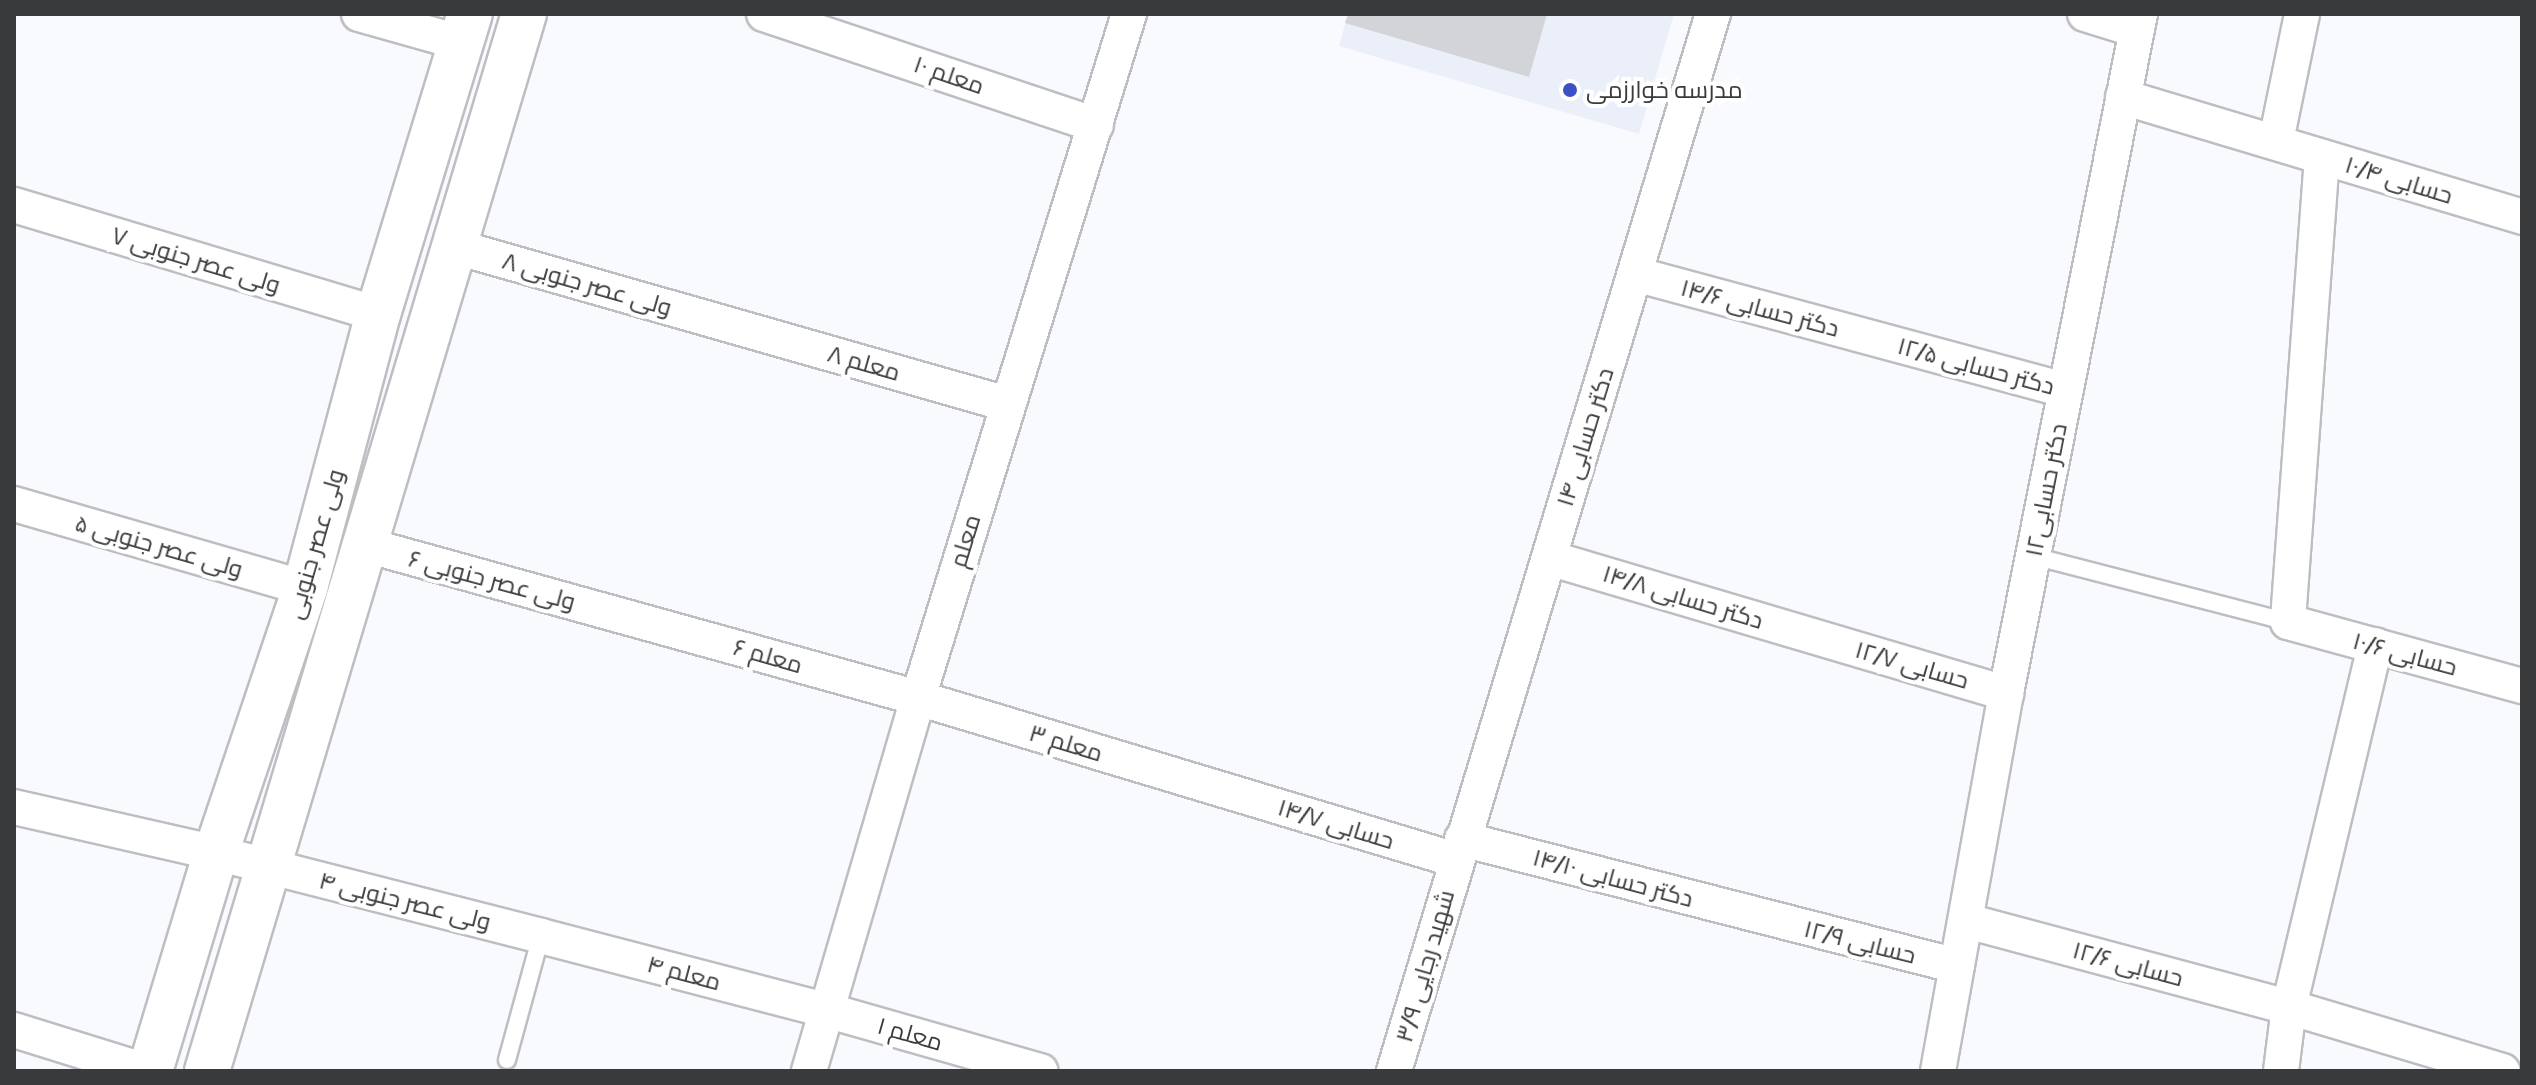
<!DOCTYPE html>
<html>
<head>
<meta charset="utf-8">
<style>
  body { margin:0 }
  #map { position:relative; width:2536px; height:1085px; overflow:hidden; background:#f9fafe; font-family:Cabin,Cairo,sans-serif }
  div>[style] { position:absolute }
  .built>* { inset:0; background:#ebeffa }
  .building>* { inset:0; background:#d2d4d7 }
  .roads { filter:drop-shadow(2px 0 #bdbec2) drop-shadow(-2px 0 #bdbec2) drop-shadow(0 2px #bdbec2) drop-shadow(0 -2px #bdbec2) }
  .lane>* { height:16px; margin:-8px; padding:0 8px; transform-origin:8px; border-radius:8px; background:#fff }
  .street>* { height:34px; margin:-17px; padding:0 17px; transform-origin:17px; border-radius:17px; background:#fff }
  .secondary>* { height:44px; margin:-22px; padding:0 22px; transform-origin:22px; border-radius:22px; background:#fff }
  .dots>* { width:22px; height:22px; translate:-50% -50%; box-sizing:border-box; border:4px solid #fff; border-radius:50% }
  span { translate:-50% -50%; white-space:nowrap; text-align:center; line-height:1.15; -webkit-text-stroke:8px #fff; paint-order:stroke }
  .street-label { font-size:24px; color:#393a3b }
  .poi-label { font-size:24px; color:#393a3b }
  .left { translate:0 -50%; text-align:left }
  .frame { position:absolute; inset:0; border:16px solid #393a3b; pointer-events:none }
</style>
</head>
<body>
<div id="map">
  <div class="built">
    <div style="clip-path:polygon(1348px 14px,1674px 14px,1639px 134px,1339px 46px)"></div>
  </div>
  <div class="building">
    <div style="clip-path:polygon(1348px 14px,1547px 14px,1529px 77px,1345px 23px)"></div>
  </div>
  <div class="roads">
    <div class="lane">
      <div style="left:2033px;top:556px;width:263px;rotate:14.5deg"></div>
      <div style="left:507px;top:1060px;width:129px;rotate:-74.7deg"></div>
    </div>
    <div class="street">
      <div style="left:359px;top:14px;width:107px;rotate:15.7deg"></div>
      <div style="left:764px;top:14px;width:350px;rotate:18.5deg"></div>
      <div style="left:2085px;top:14px;width:54px;rotate:17.1deg"></div>
      <div style="left:2123px;top:97px;width:417px;rotate:16.7deg"></div>
      <div style="left:2276px;top:141px;width:130px;rotate:-78.4deg"></div>
      <div style="left:2322px;top:157px;width:466px;rotate:94.2deg"></div>
      <div style="left:2288px;top:622px;width:243px;rotate:15.3deg"></div>
      <div style="left:14px;top:205px;width:380px;rotate:16.7deg"></div>
      <div style="left:453px;top:246px;width:576px;rotate:15.92deg"></div>
      <div style="left:1635px;top:274px;width:446px;rotate:15.1deg"></div>
      <div style="left:14px;top:504px;width:303px;rotate:16.1deg"></div>
      <div style="left:366px;top:545px;width:573px;rotate:15.49deg"></div>
      <div style="left:918px;top:698px;width:562px;rotate:16.76deg"></div>
      <div style="left:1549px;top:558px;width:477px;rotate:16.5deg"></div>
      <div style="left:14px;top:807px;width:207px;rotate:12.8deg"></div>
      <div style="left:216px;top:853px;width:335px;rotate:14.3deg"></div>
      <div style="left:541px;top:936px;width:294px;rotate:14.6deg"></div>
      <div style="left:826px;top:1010px;width:223px;rotate:15.9deg"></div>
      <div style="left:1462px;top:839px;width:511px;rotate:14.39deg"></div>
      <div style="left:1967px;top:921px;width:333px;rotate:15deg"></div>
      <div style="left:2289px;top:1007px;width:223px;rotate:16.7deg"></div>
      <div style="left:14px;top:1030px;width:138px;rotate:17.3deg"></div>
      <div style="left:809px;top:1071px;width:389px;rotate:-73.7deg"></div>
      <div style="left:918px;top:698px;width:716px;rotate:-72.86deg"></div>
      <div style="left:1394px;top:1071px;width:1104px;rotate:-73.21deg"></div>
      <div style="left:1938px;top:1071px;width:384px;rotate:-79.8deg"></div>
      <div style="left:2006px;top:693px;width:692px;rotate:-78.84deg"></div>
      <div style="left:2281px;top:1071px;width:64px;rotate:-82.9deg"></div>
      <div style="left:2289px;top:1007px;width:372px;rotate:-76.6deg"></div>
    </div>
    <div class="secondary">
      <div style="left:150px;top:1071px;width:228px;rotate:-73.2deg"></div>
      <div style="left:216px;top:853px;width:280px;rotate:-71.4deg"></div>
      <div style="left:305px;top:588px;width:284px;rotate:-75.1deg"></div>
      <div style="left:378px;top:314px;width:314px;rotate:-73deg"></div>
      <div style="left:207px;top:1071px;width:1104px;rotate:-73.31deg"></div>
    </div>
  </div>
  <div class="dots">
    <div style="left:1570px;top:90px;background:#3d51c4"></div>
  </div>
  <div class="street-label">
    <span style="left:949px;top:75px;rotate:19deg">معلم ۱۰</span>
    <span style="left:2399px;top:180px;rotate:17deg">حسابی ۱۰/۴</span>
    <span style="left:196px;top:260px;rotate:17deg">ولی عصر جنوبی ۷</span>
    <span style="left:587px;top:284px;rotate:16deg">ولی عصر جنوبی ۸</span>
    <span style="left:1760px;top:308px;rotate:15deg">دکتر حسابی ۱۴/۶</span>
    <span style="left:864px;top:363px;rotate:16deg">معلم ۸</span>
    <span style="left:1976px;top:366px;rotate:15deg">دکتر حسابی ۱۲/۵</span>
    <span style="left:1585px;top:437px;rotate:-73deg">دکتر حسابی ۱۴</span>
    <span style="left:2046px;top:490px;rotate:-79deg">دکتر حسابی۱۲</span>
    <span style="left:965px;top:541px;rotate:-73deg">معلم</span>
    <span style="left:315px;top:544px;rotate:-74deg">ولی عصر جنوبی</span>
    <span style="left:159px;top:546px;rotate:16deg">ولی عصر جنوبی ۵</span>
    <span style="left:492px;top:580px;rotate:15deg">ولی عصر جنوبی ۶</span>
    <span style="left:1683px;top:597px;rotate:17deg">دکتر حسابی ۱۴/۸</span>
    <span style="left:2405px;top:654px;rotate:15deg">حسابی ۱۰/۶</span>
    <span style="left:768px;top:656px;rotate:16deg">معلم ۶</span>
    <span style="left:1912px;top:665px;rotate:16deg">حسابی ۱۲/۷</span>
    <span style="left:1066px;top:743px;rotate:17deg">معلم ۳</span>
    <span style="left:1336px;top:824px;rotate:17deg">حسابی ۱۴/۷</span>
    <span style="left:1613px;top:878px;rotate:15deg">دکتر حسابی ۱۴/۱۰</span>
    <span style="left:405px;top:901px;rotate:14deg">ولی عصر جنوبی ۴</span>
    <span style="left:1860px;top:942px;rotate:14deg">حسابی ۱۲/۹</span>
    <span style="left:2128px;top:964px;rotate:15deg">حسابی ۱۲/۶</span>
    <span style="left:1425px;top:966px;rotate:-74deg">شهید رجایی ۳/۹</span>
    <span style="left:684px;top:973px;rotate:15deg">معلم ۴</span>
    <span style="left:910px;top:1034px;rotate:16deg">معلم ۱</span>
  </div>
  <div class="poi-label">
    <span class="left" style="left:1586px;top:90px">مدرسه خوارزمی</span>
  </div>
  <div class="frame"></div>
</div>
</body>
</html>
